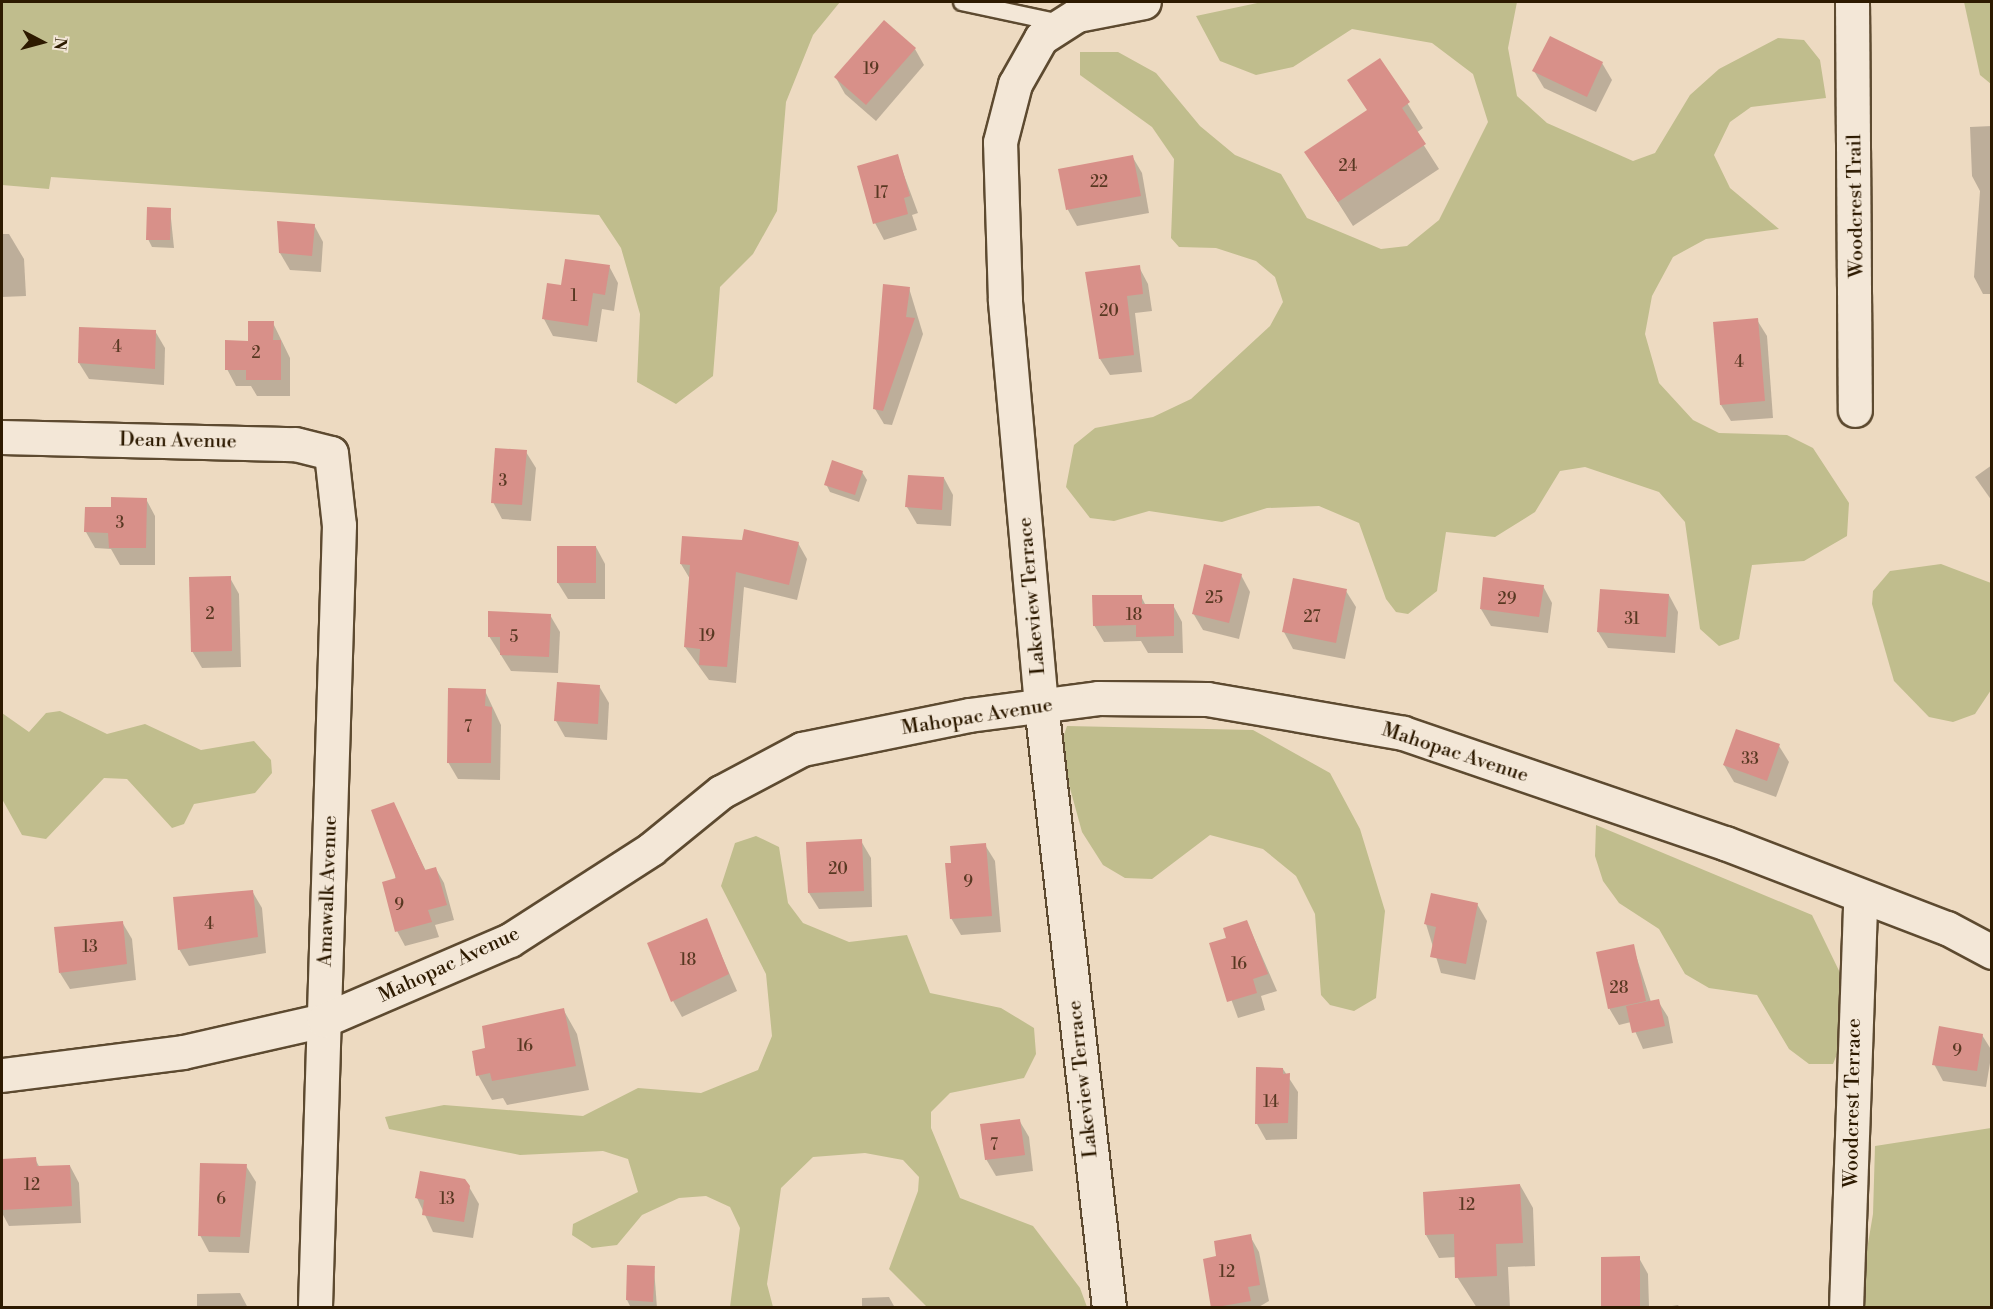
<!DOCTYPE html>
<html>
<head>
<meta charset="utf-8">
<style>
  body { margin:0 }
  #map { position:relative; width:1993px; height:1309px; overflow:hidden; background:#eddac1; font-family:"Libre Bodoni",serif }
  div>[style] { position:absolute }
  .green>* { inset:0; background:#c0bd8d }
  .shadow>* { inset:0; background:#0003 }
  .building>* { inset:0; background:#d89089 }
  .roads { filter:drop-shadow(2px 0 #5d4a30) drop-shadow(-2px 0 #5d4a30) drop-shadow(0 2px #5d4a30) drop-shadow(0 -2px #5d4a30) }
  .lane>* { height:16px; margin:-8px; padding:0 8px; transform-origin:8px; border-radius:8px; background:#f3e7d7 }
  .street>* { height:33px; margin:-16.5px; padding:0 16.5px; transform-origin:16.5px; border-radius:16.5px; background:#f3e7d7 }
  .secondary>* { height:33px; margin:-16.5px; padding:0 16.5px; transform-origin:16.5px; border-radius:16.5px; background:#f3e7d7 }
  span { translate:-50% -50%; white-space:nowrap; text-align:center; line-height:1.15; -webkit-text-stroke:4.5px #f3e7d7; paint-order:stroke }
  .number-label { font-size:16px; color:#583822 }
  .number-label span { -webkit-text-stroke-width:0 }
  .street-label { font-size:20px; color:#2d1a00 }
  .frame { position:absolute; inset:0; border:3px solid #2d1a00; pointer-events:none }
  .north { position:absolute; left:12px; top:12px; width:60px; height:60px; -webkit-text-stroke:4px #f3e7d7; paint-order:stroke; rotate:96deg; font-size:16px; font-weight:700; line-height:24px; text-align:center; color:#2d1a00 }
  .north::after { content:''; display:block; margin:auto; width:21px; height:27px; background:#2d1a00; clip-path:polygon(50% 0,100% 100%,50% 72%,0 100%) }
</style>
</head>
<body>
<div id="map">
  <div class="green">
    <div style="clip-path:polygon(2px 2px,840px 2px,813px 35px,786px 102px,777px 211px,753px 254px,720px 287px,713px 376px,676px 404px,637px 382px,640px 314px,621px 248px,599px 215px,51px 177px,49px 189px,2px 185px)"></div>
    <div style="clip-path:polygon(1262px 2px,1517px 2px,1508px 48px,1517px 96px,1547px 123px,1633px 161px,1655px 153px,1690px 95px,1719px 69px,1778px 38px,1804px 40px,1820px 60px,1826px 98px,1751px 107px,1730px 122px,1714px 155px,1730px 188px,1779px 229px,1706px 239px,1673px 257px,1652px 296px,1645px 334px,1659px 383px,1693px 420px,1719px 433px,1787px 435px,1813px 448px,1849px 503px,1847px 536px,1804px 561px,1752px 565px,1739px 639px,1719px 646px,1700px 629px,1685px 522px,1659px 492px,1585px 467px,1560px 471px,1535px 512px,1495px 537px,1446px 532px,1437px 591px,1408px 614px,1396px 612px,1386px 599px,1359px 523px,1319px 506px,1267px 508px,1222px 522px,1149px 511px,1114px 521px,1090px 518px,1066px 487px,1074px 445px,1095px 428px,1153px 417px,1191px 399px,1270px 326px,1283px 302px,1275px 277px,1256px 261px,1216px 248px,1179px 247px,1171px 238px,1174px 159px,1152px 127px,1080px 75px,1080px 52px,1118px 52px,1156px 73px,1200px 126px,1235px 155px,1281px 174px,1307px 218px,1381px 249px,1407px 246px,1439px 220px,1488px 122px,1473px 74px,1432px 43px,1352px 29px,1293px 67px,1256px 75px,1220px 61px,1196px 16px)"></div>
    <div style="clip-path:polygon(1964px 2px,1991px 2px,1991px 84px,1980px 75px)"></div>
    <div style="clip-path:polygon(1941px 564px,1991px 583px,1991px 690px,1975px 714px,1953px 722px,1929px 717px,1894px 681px,1872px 604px,1873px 591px,1890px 571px)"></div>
    <div style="clip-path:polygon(60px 711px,107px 734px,145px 724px,201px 750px,254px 741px,271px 760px,272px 773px,255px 793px,194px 804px,184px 824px,172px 828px,127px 779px,104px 778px,46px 839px,22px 835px,2px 799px,2px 713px,29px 732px,46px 713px)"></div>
    <div style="clip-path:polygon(1067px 726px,1253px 730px,1330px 773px,1360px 829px,1385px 911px,1376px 998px,1354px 1011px,1330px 1005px,1321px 995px,1315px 914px,1296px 876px,1263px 849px,1210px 835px,1152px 879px,1125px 878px,1103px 865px,1082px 832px,1068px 781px,1061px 744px)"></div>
    <div style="clip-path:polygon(1596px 825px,1812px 915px,1843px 979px,1842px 1042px,1833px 1064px,1809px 1064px,1789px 1049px,1757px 995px,1709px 988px,1685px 974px,1659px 929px,1619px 903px,1603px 881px,1595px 856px)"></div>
    <div style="clip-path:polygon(756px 836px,779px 847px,788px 903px,803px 923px,849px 942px,907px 935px,930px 993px,1001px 1008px,1034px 1028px,1036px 1054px,1024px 1078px,950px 1093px,931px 1112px,931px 1128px,960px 1198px,1033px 1226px,1080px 1288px,1087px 1307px,927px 1307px,889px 1269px,918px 1191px,919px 1177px,903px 1160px,865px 1153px,813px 1157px,781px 1188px,767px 1284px,773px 1307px,730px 1307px,740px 1228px,730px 1207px,706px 1196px,679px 1198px,642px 1215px,617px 1245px,592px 1248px,572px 1235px,573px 1224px,638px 1192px,628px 1159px,603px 1151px,520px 1155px,389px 1129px,385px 1117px,444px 1105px,583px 1116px,638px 1088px,701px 1093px,758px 1070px,772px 1036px,766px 974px,721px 886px,735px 843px)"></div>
    <div style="clip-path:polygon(1991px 1128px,1991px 1307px,1857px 1308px,1873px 1214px,1875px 1146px)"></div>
  </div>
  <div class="shadow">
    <div style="clip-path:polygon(915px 49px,924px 65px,876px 121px,845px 94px,836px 78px)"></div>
    <div style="clip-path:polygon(1380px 60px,1423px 128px,1416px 133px,1439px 169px,1353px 226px,1306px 152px,1368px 111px)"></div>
    <div style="clip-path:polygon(1602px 63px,1612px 80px,1596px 112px,1544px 88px,1534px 71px)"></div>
    <div style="clip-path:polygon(1992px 126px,1992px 294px,1983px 294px,1974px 277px,1980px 191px,1972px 176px,1970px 127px)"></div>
    <div style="clip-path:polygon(897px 156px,918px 213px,912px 215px,917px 230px,884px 240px,875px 223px)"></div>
    <div style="clip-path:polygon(1132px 156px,1142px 173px,1149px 213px,1077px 226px,1068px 210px,1060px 170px)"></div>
    <div style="clip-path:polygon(170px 209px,174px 248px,152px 247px,148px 239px)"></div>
    <div style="clip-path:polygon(314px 225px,323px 242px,321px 272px,290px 270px,280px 253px)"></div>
    <div style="clip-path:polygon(2px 234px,9px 234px,24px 259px,26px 296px,2px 297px)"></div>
    <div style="clip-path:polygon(609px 266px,618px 283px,614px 311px,602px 309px,597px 342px,553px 336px,544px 319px,562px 287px)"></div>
    <div style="clip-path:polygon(1139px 267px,1148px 284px,1152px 311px,1135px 313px,1142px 372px,1110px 375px,1100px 359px)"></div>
    <div style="clip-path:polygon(885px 285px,909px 288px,923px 334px,892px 425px,884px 424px,875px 409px)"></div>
    <div style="clip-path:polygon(1757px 320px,1767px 336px,1773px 418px,1731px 421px,1721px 405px)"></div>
    <div style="clip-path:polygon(273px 323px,290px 358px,290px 396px,257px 396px,251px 386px,236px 386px,227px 369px)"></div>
    <div style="clip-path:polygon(155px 331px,165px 348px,164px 385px,89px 379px,79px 363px)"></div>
    <div style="clip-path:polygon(526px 452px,536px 468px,531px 521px,502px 519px,493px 502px)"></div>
    <div style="clip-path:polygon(1992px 465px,1992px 501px,1975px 477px)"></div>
    <div style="clip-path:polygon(862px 472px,867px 480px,859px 502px,830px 492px,826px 484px)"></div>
    <div style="clip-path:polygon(944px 478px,953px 495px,951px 526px,917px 524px,907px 507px)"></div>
    <div style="clip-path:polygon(146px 499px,155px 516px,155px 565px,120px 565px,111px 549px,95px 548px,86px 532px,112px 508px)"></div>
    <div style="clip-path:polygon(798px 543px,807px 559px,797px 600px,744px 587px,736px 683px,709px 680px,685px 647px,690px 579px,681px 564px)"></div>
    <div style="clip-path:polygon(596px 547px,605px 564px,605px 599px,568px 599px,558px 583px)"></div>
    <div style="clip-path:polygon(1241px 575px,1250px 592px,1239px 639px,1203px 630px,1193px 613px)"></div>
    <div style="clip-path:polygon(230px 578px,239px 594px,241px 667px,202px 668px,192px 651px)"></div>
    <div style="clip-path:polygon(1485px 578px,1543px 586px,1552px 603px,1548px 633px,1491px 626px,1481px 609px)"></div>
    <div style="clip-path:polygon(1346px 591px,1356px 607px,1345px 659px,1293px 649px,1284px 632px)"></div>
    <div style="clip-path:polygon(1669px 595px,1678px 612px,1675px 653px,1608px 648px,1598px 632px)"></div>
    <div style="clip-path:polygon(1141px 596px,1146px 606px,1173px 605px,1182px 622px,1183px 653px,1148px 653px,1141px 641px,1104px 642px,1094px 625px)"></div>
    <div style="clip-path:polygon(550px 615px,560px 632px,558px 673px,511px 671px,489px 636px)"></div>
    <div style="clip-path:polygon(599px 686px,609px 703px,607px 740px,565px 737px,556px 721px)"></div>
    <div style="clip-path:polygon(485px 691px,501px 725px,500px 780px,458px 779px,448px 762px)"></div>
    <div style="clip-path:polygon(1779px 746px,1789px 762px,1776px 797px,1734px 782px,1724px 765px)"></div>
    <div style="clip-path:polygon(393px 804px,426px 871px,436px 869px,444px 883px,454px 920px,435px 925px,439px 937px,405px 946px,397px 931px)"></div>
    <div style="clip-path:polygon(861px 841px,871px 858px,872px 907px,819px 909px,809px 893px)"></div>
    <div style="clip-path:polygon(985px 845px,995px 861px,1001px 932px,961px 935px,951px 918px)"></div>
    <div style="clip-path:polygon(252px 891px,262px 908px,266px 953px,189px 966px,179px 949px)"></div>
    <div style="clip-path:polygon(1477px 904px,1487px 921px,1475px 980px,1441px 973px,1426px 924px)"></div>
    <div style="clip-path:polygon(706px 920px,737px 991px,682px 1017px,673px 1001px)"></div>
    <div style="clip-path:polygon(122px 922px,132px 939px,136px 980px,70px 989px,60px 973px)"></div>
    <div style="clip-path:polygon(1247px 922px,1277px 991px,1261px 996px,1265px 1010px,1238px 1018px,1211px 944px,1228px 939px)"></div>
    <div style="clip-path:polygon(1633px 946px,1651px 1002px,1658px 1001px,1668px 1017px,1673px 1043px,1643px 1049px,1631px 1022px,1619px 1025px,1609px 1008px)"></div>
    <div style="clip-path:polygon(563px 1009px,577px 1034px,589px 1090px,507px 1105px,503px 1098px,492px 1100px,478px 1075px,487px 1050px)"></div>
    <div style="clip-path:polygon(1982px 1035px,1992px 1051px,1986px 1087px,1943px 1081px,1934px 1064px)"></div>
    <div style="clip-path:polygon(1283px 1069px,1298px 1092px,1297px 1139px,1266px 1140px,1257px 1124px)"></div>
    <div style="clip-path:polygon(1019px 1120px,1029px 1137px,1033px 1171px,996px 1176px,986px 1159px)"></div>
    <div style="clip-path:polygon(35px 1159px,40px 1168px,70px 1166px,79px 1183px,81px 1223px,9px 1226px,2px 1213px,2px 1160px)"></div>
    <div style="clip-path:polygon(246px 1166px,256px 1182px,249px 1253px,209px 1252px,200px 1235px)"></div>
    <div style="clip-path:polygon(465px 1180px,479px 1204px,473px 1238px,433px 1232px,417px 1198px)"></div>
    <div style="clip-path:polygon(1520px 1185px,1533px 1208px,1535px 1266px,1508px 1267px,1510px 1308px,1477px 1308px,1457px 1277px,1456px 1257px,1439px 1258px,1426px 1235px)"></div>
    <div style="clip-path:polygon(1250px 1236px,1259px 1252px,1269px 1301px,1257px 1308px,1213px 1308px,1218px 1258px)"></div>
    <div style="clip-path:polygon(1639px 1258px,1648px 1274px,1649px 1307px,1612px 1308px)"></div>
    <div style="clip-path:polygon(654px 1268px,657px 1308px,631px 1308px,627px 1300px)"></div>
    <div style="clip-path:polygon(240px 1293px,248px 1308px,197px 1308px,197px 1294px)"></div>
    <div style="clip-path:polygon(889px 1297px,895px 1308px,862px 1308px,862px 1298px)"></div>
    <div style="clip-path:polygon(1678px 1305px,1680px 1308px,1660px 1308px)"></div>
  </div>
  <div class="building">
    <div style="clip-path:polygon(884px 20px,916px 48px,866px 105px,834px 77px)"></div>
    <div style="clip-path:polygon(1550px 36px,1603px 62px,1587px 97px,1532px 71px)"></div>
    <div style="clip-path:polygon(1380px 58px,1410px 102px,1402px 108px,1426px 144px,1338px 202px,1304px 152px,1367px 110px,1347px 80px)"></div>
    <div style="clip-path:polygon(898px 154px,910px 196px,904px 198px,908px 214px,873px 224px,857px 166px)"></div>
    <div style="clip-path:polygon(1133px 155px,1141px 196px,1066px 210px,1058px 169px)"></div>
    <div style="clip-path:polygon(147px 207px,171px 208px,170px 240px,146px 240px)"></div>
    <div style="clip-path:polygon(277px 221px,315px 224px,312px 256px,279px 253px)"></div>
    <div style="clip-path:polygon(565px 259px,610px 265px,605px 295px,593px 293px,588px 326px,542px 319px,547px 283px,561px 285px)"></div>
    <div style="clip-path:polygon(1140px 265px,1143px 294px,1127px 296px,1134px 355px,1099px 359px,1085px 272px)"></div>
    <div style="clip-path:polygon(883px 284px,910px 287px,906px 317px,915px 318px,883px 411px,873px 409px)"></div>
    <div style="clip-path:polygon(1758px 318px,1765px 401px,1720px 405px,1713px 322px)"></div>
    <div style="clip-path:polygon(248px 321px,274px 321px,273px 340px,281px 340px,281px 380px,246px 380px,246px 370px,225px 370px,225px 340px,248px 341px)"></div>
    <div style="clip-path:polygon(79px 327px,156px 330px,155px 369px,78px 363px)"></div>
    <div style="clip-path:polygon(495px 448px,527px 450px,522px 505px,491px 503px)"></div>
    <div style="clip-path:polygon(832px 460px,863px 471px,855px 495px,824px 485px)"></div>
    <div style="clip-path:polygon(908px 475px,944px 477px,942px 510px,905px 507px)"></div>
    <div style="clip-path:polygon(111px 497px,147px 498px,146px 548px,109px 548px,108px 533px,84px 532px,85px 507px,111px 507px)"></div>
    <div style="clip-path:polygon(744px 529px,799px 542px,789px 585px,736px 572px,727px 667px,699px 665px,700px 649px,684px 647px,690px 565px,680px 564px,682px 536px,742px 540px)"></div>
    <div style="clip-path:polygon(557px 546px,596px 546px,596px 583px,557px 583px)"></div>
    <div style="clip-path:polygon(1204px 564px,1242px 574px,1229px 623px,1192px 614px)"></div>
    <div style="clip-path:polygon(231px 576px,232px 651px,191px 652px,189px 577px)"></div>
    <div style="clip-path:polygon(1483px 577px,1544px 585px,1539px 617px,1480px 609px)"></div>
    <div style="clip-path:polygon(1293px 578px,1347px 589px,1336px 643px,1282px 632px)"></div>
    <div style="clip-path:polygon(1600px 589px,1669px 594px,1666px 637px,1597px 632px)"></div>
    <div style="clip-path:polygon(1092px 595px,1142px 595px,1142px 604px,1174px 604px,1174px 636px,1136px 637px,1136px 625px,1093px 626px)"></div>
    <div style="clip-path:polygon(488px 611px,551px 614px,549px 657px,500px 655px,500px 637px,488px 637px)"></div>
    <div style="clip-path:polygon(557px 682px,600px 685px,598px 724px,554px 721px)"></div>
    <div style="clip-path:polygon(448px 688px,486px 689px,485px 706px,492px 707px,491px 763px,447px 763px)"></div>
    <div style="clip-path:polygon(1736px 729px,1780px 744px,1767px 781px,1723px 765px)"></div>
    <div style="clip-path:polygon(394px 802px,425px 870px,436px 867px,447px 905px,428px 910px,432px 922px,395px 932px,382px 882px,396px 878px,371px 810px)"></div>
    <div style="clip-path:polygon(862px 839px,864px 891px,808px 893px,806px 842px)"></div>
    <div style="clip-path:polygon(986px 843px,992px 916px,950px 919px,945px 863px,951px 863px,950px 846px)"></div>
    <div style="clip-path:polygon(253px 890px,258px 937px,178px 950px,173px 897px)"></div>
    <div style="clip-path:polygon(1431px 893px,1478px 903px,1466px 964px,1430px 957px,1436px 927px,1424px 924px)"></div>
    <div style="clip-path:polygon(707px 918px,729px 974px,671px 1002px,647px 943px)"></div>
    <div style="clip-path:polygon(1247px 920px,1268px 974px,1253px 979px,1257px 993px,1227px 1002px,1209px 943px,1226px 938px,1223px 928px)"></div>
    <div style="clip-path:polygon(123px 921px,127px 964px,59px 973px,54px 927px)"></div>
    <div style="clip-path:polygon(1634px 944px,1646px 1001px,1608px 1009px,1596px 952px)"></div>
    <div style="clip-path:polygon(1659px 999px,1665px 1026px,1632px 1033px,1626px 1006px)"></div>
    <div style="clip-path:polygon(564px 1008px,576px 1066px,492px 1081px,490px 1073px,476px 1076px,472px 1051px,485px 1048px,482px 1026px)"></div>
    <div style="clip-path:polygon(1939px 1026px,1983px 1034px,1977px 1071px,1932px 1065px)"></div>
    <div style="clip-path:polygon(1256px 1067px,1283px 1068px,1283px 1074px,1290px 1073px,1288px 1123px,1255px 1124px)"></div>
    <div style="clip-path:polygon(1020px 1119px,1025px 1155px,985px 1160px,980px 1124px)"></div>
    <div style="clip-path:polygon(36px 1157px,37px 1166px,70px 1165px,72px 1206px,2px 1210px,2px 1159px)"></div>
    <div style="clip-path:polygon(200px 1163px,247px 1164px,240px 1237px,198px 1236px)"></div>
    <div style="clip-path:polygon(420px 1171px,465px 1179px,470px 1186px,464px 1222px,422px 1215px,424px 1200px,415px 1198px)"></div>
    <div style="clip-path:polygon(1520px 1184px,1523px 1243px,1496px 1244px,1497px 1276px,1455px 1278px,1454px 1234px,1425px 1235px,1423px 1192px)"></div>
    <div style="clip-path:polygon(1251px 1234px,1260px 1285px,1248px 1287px,1251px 1301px,1211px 1308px,1203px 1259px,1216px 1256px,1214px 1241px)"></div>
    <div style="clip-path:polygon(1640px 1256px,1640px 1308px,1601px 1308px,1601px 1257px)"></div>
    <div style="clip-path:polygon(627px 1265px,655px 1266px,653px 1302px,626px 1300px)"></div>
  </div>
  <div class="roads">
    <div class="lane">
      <div style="left:962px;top:2px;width:100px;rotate:12.1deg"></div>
    </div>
    <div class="street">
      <div style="left:1852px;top:2px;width:408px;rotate:89.6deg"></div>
      <div style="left:2px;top:437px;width:293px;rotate:1.4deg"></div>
      <div style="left:295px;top:444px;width:37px;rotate:14deg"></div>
      <div style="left:331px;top:453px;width:72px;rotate:83.7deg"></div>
      <div style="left:339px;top:525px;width:783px;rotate:91.76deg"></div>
      <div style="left:1109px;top:1308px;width:607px;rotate:-96.43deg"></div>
      <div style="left:1041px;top:705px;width:407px;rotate:-95.1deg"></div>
      <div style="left:1005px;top:300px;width:158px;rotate:-91.8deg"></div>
      <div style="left:1000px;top:142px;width:60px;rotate:-75.5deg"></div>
      <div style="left:1015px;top:84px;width:53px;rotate:-60.5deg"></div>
      <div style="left:1041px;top:38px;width:43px;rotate:-32.6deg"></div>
      <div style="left:1077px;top:15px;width:68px;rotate:-11deg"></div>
      <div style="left:1846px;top:1308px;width:410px;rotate:-88deg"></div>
    </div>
    <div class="secondary">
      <div style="left:2px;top:1075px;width:182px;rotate:-7.2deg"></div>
      <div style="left:183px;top:1052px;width:145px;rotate:-12.8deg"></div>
      <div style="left:324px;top:1020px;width:202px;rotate:-23.3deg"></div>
      <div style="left:510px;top:940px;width:168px;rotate:-32.8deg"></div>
      <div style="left:651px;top:849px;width:90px;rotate:-39.2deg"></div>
      <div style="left:721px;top:792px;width:92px;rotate:-28deg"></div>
      <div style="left:802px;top:749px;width:170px;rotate:-11.5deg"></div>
      <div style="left:969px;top:715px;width:130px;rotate:-7.5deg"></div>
      <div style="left:1098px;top:698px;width:109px;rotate:0.5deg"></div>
      <div style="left:1207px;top:699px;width:199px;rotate:9.8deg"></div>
      <div style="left:1403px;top:733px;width:340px;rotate:18.9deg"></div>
      <div style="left:1725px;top:843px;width:238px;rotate:21deg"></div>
      <div style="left:1947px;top:928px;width:51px;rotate:28.1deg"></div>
    </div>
  </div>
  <div class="number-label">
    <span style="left:871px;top:69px">19</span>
    <span style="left:1348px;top:166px">24</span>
    <span style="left:1099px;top:182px">22</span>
    <span style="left:881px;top:193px">17</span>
    <span style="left:574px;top:296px">1</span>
    <span style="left:1109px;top:311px">20</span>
    <span style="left:117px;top:347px">4</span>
    <span style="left:256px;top:353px">2</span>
    <span style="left:1739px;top:362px">4</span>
    <span style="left:503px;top:481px">3</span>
    <span style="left:120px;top:523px">3</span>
    <span style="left:1214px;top:598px">25</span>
    <span style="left:1507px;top:599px">29</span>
    <span style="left:210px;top:614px">2</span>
    <span style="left:1134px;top:615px">18</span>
    <span style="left:1312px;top:617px">27</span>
    <span style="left:1632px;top:619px">31</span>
    <span style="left:707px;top:636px">19</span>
    <span style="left:514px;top:637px">5</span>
    <span style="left:468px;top:727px">7</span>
    <span style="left:1750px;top:759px">33</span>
    <span style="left:838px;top:869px">20</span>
    <span style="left:968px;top:882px">9</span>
    <span style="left:399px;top:905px">9</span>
    <span style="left:209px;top:924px">4</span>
    <span style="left:90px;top:947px">13</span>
    <span style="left:688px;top:960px">18</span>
    <span style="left:1239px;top:964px">16</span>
    <span style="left:1619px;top:988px">28</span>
    <span style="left:525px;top:1046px">16</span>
    <span style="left:1957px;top:1051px">9</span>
    <span style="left:1271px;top:1102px">14</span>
    <span style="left:994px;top:1145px">7</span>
    <span style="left:32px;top:1185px">12</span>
    <span style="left:221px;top:1199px">6</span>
    <span style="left:447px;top:1199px">13</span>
    <span style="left:1467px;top:1205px">12</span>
    <span style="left:1227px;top:1272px">12</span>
  </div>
  <div class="street-label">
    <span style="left:1856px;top:206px;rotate:-91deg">Woodcrest Trail</span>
    <span style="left:178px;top:441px;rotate:1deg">Dean Avenue</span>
    <span style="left:1032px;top:596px;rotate:-95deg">Lakeview Terrace</span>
    <span style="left:977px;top:717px;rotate:-9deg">Mahopac Avenue</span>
    <span style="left:1455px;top:753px;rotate:18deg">Mahopac Avenue</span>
    <span style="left:328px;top:891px;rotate:-88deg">Amawalk Avenue</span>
    <span style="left:449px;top:965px;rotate:-25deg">Mahopac Avenue</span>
    <span style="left:1083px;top:1079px;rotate:-96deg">Lakeview Terrace</span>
    <span style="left:1853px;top:1103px;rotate:-89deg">Woodcrest Terrace</span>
  </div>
  <div class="frame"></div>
  <div class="north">N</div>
</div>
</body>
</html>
